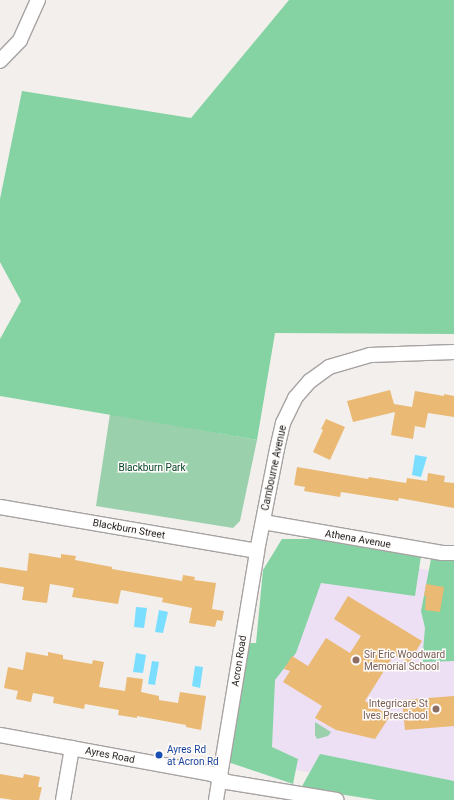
<!DOCTYPE html>
<html>
<head>
<meta charset="utf-8">
<style>
  body { margin:0 }
  #map { position:relative; width:454px; height:800px; overflow:hidden; background:#f2efed; font-family:Roboto,sans-serif }
  div>[style] { position:absolute }
  .education>* { inset:0; background:#ede0f4 }
  .green>* { inset:0; background:#9bd0ad }
  .forest>* { inset:0; background:#85d3a2 }
  .water>* { inset:0; background:#79deff }
  .building>* { inset:0; background:#eab973 }
  .roads { filter:drop-shadow(1px 0 #a7a3a2) drop-shadow(-1px 0 #a7a3a2) drop-shadow(0 1px #a7a3a2) drop-shadow(0 -1px #a7a3a2) }
  .minor>* { height:14px; margin:-7px; padding:0 7px; transform-origin:7px; border-radius:7px; background:#fff }
  .dots>* { width:11px; height:11px; translate:-50% -50%; box-sizing:border-box; border:2px solid #fffcfb; border-radius:50% }
  span { translate:-50% -50%; white-space:nowrap; text-align:center; line-height:1.15; -webkit-text-stroke:3px #fffcfb; paint-order:stroke }
  .park-label { font-size:10px; color:#024324 }
  .street-label { font-size:10px; color:#1c1b1a }
  .education-label { font-size:10px; color:#785e54 }
  .left { translate:0 -50%; text-align:left }
  .right { translate:-100% -50%; text-align:right }
  .transit-label { font-size:10px; color:#164399 }
</style>
</head>
<body>
<div id="map">
  <div class="education">
    <div style="clip-path:polygon(289px 546px,434px 571px,454px 571px,454px 796px,252px 763px)"></div>
  </div>
  <div class="green">
    <div style="clip-path:polygon(110px 414px,257px 440px,240px 521px,233px 528px,96px 506px)"></div>
    <div style="clip-path:polygon(315px 722px,331px 732px,328px 736px,317px 739px,315px 735px)"></div>
  </div>
  <div class="forest">
    <div style="clip-path:polygon(289px 0,454px 0,454px 334px,275px 333px,257px 440px,0 396px,0 339px,21px 301px,0 262px,0 199px,22px 91px,191px 118px)"></div>
    <div style="clip-path:polygon(282px 539px,337px 539px,421px 556px,415px 596px,321px 583px,296px 653px,275px 680px,272px 747px,298px 759px,293px 784px,225px 761px,248px 643px,256px 643px,263px 570px)"></div>
    <div style="clip-path:polygon(431px 559px,454px 559px,454px 661px,422px 662px,425px 628px,421px 611px)"></div>
    <div style="clip-path:polygon(320px 754px,454px 781px,454px 800px,377px 800px,301px 788px)"></div>
  </div>
  <div class="water">
    <div style="clip-path:polygon(415px 455px,427px 457px,421px 477px,412px 475px)"></div>
    <div style="clip-path:polygon(136px 607px,147px 608px,144px 628px,134px 627px)"></div>
    <div style="clip-path:polygon(159px 610px,168px 612px,163px 633px,155px 632px)"></div>
    <div style="clip-path:polygon(136px 653px,146px 655px,143px 673px,133px 672px)"></div>
    <div style="clip-path:polygon(152px 661px,159px 662px,155px 685px,148px 684px)"></div>
    <div style="clip-path:polygon(195px 666px,203px 667px,200px 688px,192px 686px)"></div>
  </div>
  <div class="building">
    <div style="clip-path:polygon(390px 390px,394px 404px,412px 407px,415px 391px,444px 396px,444px 394px,454px 396px,454px 417px,428px 413px,425px 428px,415px 426px,413px 439px,391px 435px,395px 412px,353px 422px,347px 401px)"></div>
    <div style="clip-path:polygon(326px 419px,345px 427px,330px 460px,313px 452px,323px 430px,321px 429px)"></div>
    <div style="clip-path:polygon(297px 467px,368px 479px,369px 477px,406px 483px,407px 478px,427px 481px,428px 473px,445px 476px,444px 482px,454px 483px,454px 508px,399px 498px,398px 501px,341px 492px,340px 497px,304px 491px,305px 487px,294px 485px)"></div>
    <div style="clip-path:polygon(29px 553px,61px 558px,61px 554px,76px 556px,75px 560px,112px 567px,112px 569px,182px 581px,183px 575px,195px 577px,194px 580px,216px 583px,212px 609px,224px 611px,222px 621px,217px 620px,215px 627px,189px 623px,192px 608px,162px 602px,163px 598px,121px 590px,118px 604px,72px 597px,74px 588px,50px 584px,47px 603px,22px 600px,24px 587px,0 583px,0 567px,27px 571px)"></div>
    <div style="clip-path:polygon(426px 584px,444px 587px,440px 612px,425px 610px,426px 596px,424px 596px)"></div>
    <div style="clip-path:polygon(348px 596px,422px 641px,409px 663px,394px 655px,365px 701px,390px 716px,375px 739px,336px 730px,315px 718px,322px 706px,283px 682px,290px 671px,284px 669px,292px 656px,308px 666px,326px 638px,350px 653px,361px 636px,334px 619px)"></div>
    <div style="clip-path:polygon(26px 652px,48px 656px,48px 652px,63px 655px,63px 659px,92px 664px,93px 660px,104px 662px,99px 687px,125px 691px,127px 677px,143px 679px,141px 692px,159px 696px,159px 700px,178px 703px,180px 692px,206px 696px,201px 730px,186px 727px,186px 725px,137px 716px,137px 718px,118px 715px,119px 710px,85px 704px,84px 709px,53px 703px,54px 697px,33px 693px,31px 702px,16px 699px,18px 691px,4px 688px,8px 667px,23px 670px)"></div>
    <div style="clip-path:polygon(454px 696px,454px 726px,405px 730px,402px 700px)"></div>
    <div style="clip-path:polygon(0 774px,23px 778px,24px 774px,40px 777px,38px 787px,42px 787px,39px 800px,13px 800px,0 798px)"></div>
  </div>
  <div class="roads">
    <div class="minor">
      <div style="left:0;top:61px;width:29px;rotate:-46deg"></div>
      <div style="left:20px;top:40px;width:44px;rotate:-65.8deg"></div>
      <div style="left:0;top:507px;width:261px;rotate:9.7deg"></div>
      <div style="left:263px;top:522px;width:182px;rotate:9.8deg"></div>
      <div style="left:442px;top:553px;width:12px"></div>
      <div style="left:0;top:735px;width:216px;rotate:10.4deg"></div>
      <div style="left:212px;top:774px;width:17px;rotate:28deg"></div>
      <div style="left:227px;top:782px;width:111px;rotate:9.3deg"></div>
      <div style="left:63px;top:800px;width:53px;rotate:-80.2deg"></div>
      <div style="left:216px;top:800px;width:252px;rotate:-80.6deg"></div>
      <div style="left:257px;top:551px;width:104px;rotate:-78.9deg"></div>
      <div style="left:277px;top:449px;width:27px;rotate:-77deg"></div>
      <div style="left:283px;top:423px;width:28px;rotate:-64deg"></div>
      <div style="left:295px;top:398px;width:23px;rotate:-49deg"></div>
      <div style="left:310px;top:381px;width:24px;rotate:-36deg"></div>
      <div style="left:329px;top:367px;width:43px;rotate:-16.3deg"></div>
      <div style="left:370px;top:355px;width:84px;rotate:-2deg"></div>
    </div>
  </div>
  <div class="dots">
    <div style="left:356px;top:660px;background:#8d6e63"></div>
    <div style="left:436px;top:709px;background:#8d6e63"></div>
    <div style="left:159px;top:755px;background:#1a4fb4"></div>
  </div>
  <div class="park-label">
    <span style="left:152px;top:468px">Blackburn Park</span>
  </div>
  <div class="street-label">
    <span style="left:274px;top:468px;rotate:-78deg">Cambourne Avenue</span>
    <span style="left:129px;top:529px;rotate:10deg">Blackburn Street</span>
    <span style="left:358px;top:539px;rotate:10deg">Athena Avenue</span>
    <span style="left:239px;top:661px;rotate:-81deg">Acron Road</span>
    <span style="left:110px;top:755px;rotate:11deg">Ayres Road</span>
  </div>
  <div class="education-label">
    <span class="left" style="left:364px;top:660px">Sir Eric Woodward<br>Memorial School</span>
    <span class="right" style="left:428px;top:709px">Integricare St<br>Ives Preschool</span>
  </div>
  <div class="transit-label">
    <span class="left" style="left:167px;top:755px">Ayres Rd<br>at Acron Rd</span>
  </div>
</div>
</body>
</html>
